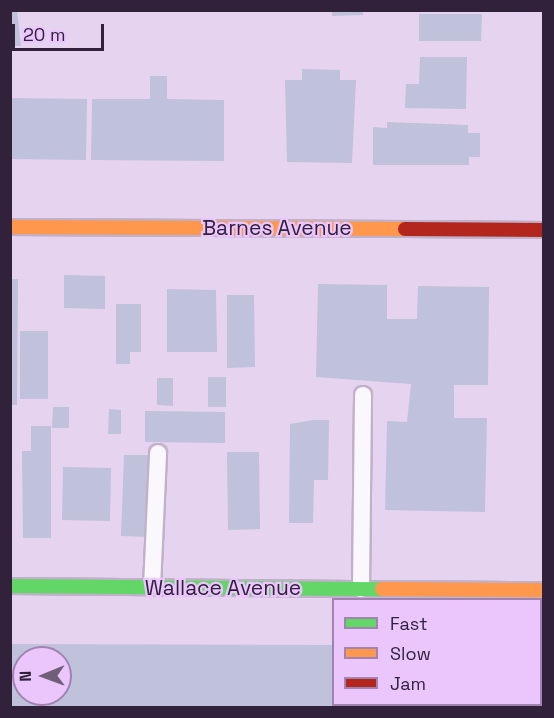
<!DOCTYPE html>
<html>
<head>
<meta charset="utf-8">
<style>
  body { margin:0 }
  #map { position:relative; width:554px; height:718px; overflow:hidden; background:#e6d3f0; font-family:"Space Grotesk",sans-serif }
  div>[style] { position:absolute }
  .building>* { inset:0; background:#c0c1db }
  .roads { filter:drop-shadow(2px 0 #c1b0ca) drop-shadow(-2px 0 #c1b0ca) drop-shadow(0 2px #c1b0ca) drop-shadow(0 -2px #c1b0ca) }
  .lane>* { height:16px; margin:-8px; padding:0 8px; transform-origin:8px; border-radius:8px; background:#fbf8fd }
  .fast>* { height:14px; margin:-7px; padding:0 7px; transform-origin:7px; border-radius:7px; background:#63d668 }
  .slow>* { height:14px; margin:-7px; padding:0 7px; transform-origin:7px; border-radius:7px; background:#ff974d }
  .jam>* { height:14px; margin:-7px; padding:0 7px; transform-origin:7px; border-radius:7px; background:#b3261e }
  span { translate:-50% -50%; white-space:nowrap; text-align:center; line-height:1.15; -webkit-text-stroke:4.5px #eac6fd; paint-order:stroke }
  .street-label { font-size:21px; color:#32213b }
  .frame { position:absolute; inset:0; border:12px solid #32213b; pointer-events:none }
  .legend { position:absolute; left:332px; top:598px; width:210px; height:108px; box-sizing:border-box; background:#eac6fd; border:2px solid #a084af; margin:0; padding:8px 10px; list-style:none; font-size:18px; color:#32213b }
  .legend li { display:flex; align-items:center; gap:12px; height:30px }
  .legend b { width:30px; border:2px solid #a084af }
  .north { position:absolute; left:12px; top:646px; width:60px; height:60px; box-sizing:border-box; background:#eac6fd; border:2px solid #a084af; border-radius:50%; rotate:269deg; font-size:16px; font-weight:700; line-height:24px; text-align:center; color:#32213b }
  .north::after { content:''; display:block; margin:auto; width:21px; height:27px; background:#715f7a; clip-path:polygon(50% 0,100% 100%,50% 72%,0 100%) }
  .scale { position:absolute; left:12px; top:24px; width:92px; height:27px; box-sizing:border-box; border:3px solid #32213b; border-top:0; padding-left:8px; font-size:18px; line-height:21px; white-space:nowrap; color:#32213b; -webkit-text-stroke:4px #eac6fd; paint-order:stroke }
</style>
</head>
<body>
<div id="map">
  <div class="building">
    <div style="clip-path:polygon(10px 10px,17px 10px,21px 46px,10px 46px)"></div>
    <div style="clip-path:polygon(332px 10px,363px 10px,363px 15px,332px 16px)"></div>
    <div style="clip-path:polygon(419px 14px,482px 14px,481px 41px,419px 41px)"></div>
    <div style="clip-path:polygon(420px 57px,467px 57px,466px 109px,405px 108px,406px 84px,419px 84px)"></div>
    <div style="clip-path:polygon(302px 69px,340px 70px,340px 80px,356px 80px,352px 163px,287px 162px,285px 80px,302px 80px)"></div>
    <div style="clip-path:polygon(150px 76px,167px 76px,167px 99px,224px 100px,224px 161px,91px 160px,92px 99px,150px 99px)"></div>
    <div style="clip-path:polygon(10px 98px,87px 99px,86px 160px,10px 159px)"></div>
    <div style="clip-path:polygon(387px 122px,468px 125px,468px 133px,480px 133px,480px 157px,469px 157px,469px 165px,373px 165px,373px 127px,387px 128px)"></div>
    <div style="clip-path:polygon(64px 275px,105px 276px,105px 309px,64px 308px)"></div>
    <div style="clip-path:polygon(10px 279px,18px 279px,17px 405px,10px 405px)"></div>
    <div style="clip-path:polygon(318px 284px,387px 285px,387px 319px,417px 319px,418px 286px,489px 287px,488px 385px,454px 385px,454px 418px,487px 418px,485px 512px,385px 510px,387px 421px,407px 422px,411px 384px,316px 377px)"></div>
    <div style="clip-path:polygon(167px 289px,216px 290px,217px 352px,167px 352px)"></div>
    <div style="clip-path:polygon(227px 295px,254px 295px,255px 367px,227px 368px)"></div>
    <div style="clip-path:polygon(116px 304px,141px 304px,141px 352px,130px 352px,130px 364px,116px 364px)"></div>
    <div style="clip-path:polygon(20px 331px,48px 331px,48px 399px,20px 399px)"></div>
    <div style="clip-path:polygon(208px 377px,226px 377px,226px 407px,208px 407px)"></div>
    <div style="clip-path:polygon(157px 378px,173px 378px,173px 406px,157px 405px)"></div>
    <div style="clip-path:polygon(53px 407px,69px 407px,69px 428px,52px 428px)"></div>
    <div style="clip-path:polygon(109px 409px,121px 410px,121px 434px,108px 434px)"></div>
    <div style="clip-path:polygon(145px 411px,225px 412px,225px 443px,145px 442px)"></div>
    <div style="clip-path:polygon(313px 420px,329px 420px,328px 480px,314px 480px,313px 523px,289px 523px,290px 424px)"></div>
    <div style="clip-path:polygon(31px 426px,51px 426px,51px 538px,23px 538px,22px 451px,31px 451px)"></div>
    <div style="clip-path:polygon(227px 452px,259px 452px,260px 529px,228px 530px)"></div>
    <div style="clip-path:polygon(124px 455px,151px 455px,149px 537px,121px 536px)"></div>
    <div style="clip-path:polygon(63px 467px,111px 468px,110px 521px,62px 520px)"></div>
    <div style="clip-path:polygon(evenodd,10px 644px,334px 645px,334px 704px,404px 708px,10px 708px,10px 644px,24px 658px,60px 658px,60px 694px,24px 694px,24px 658px)"></div>
  </div>
  <div class="roads">
    <div class="lane">
      <div style="left:152px;top:587px;width:134px;rotate:-87.4deg"></div>
      <div style="left:361px;top:589px;width:194px;rotate:-89.4deg"></div>
    </div>
    <div class="fast">
      <div style="left:10px;top:586px;width:372px;rotate:0.5deg"></div>
    </div>
    <div class="slow">
      <div style="left:10px;top:227px;width:395px;rotate:0.3deg"></div>
      <div style="left:382px;top:589px;width:162px;rotate:0.4deg"></div>
    </div>
    <div class="jam">
      <div style="left:405px;top:229px;width:139px;rotate:0.4deg"></div>
    </div>
  </div>
  <div class="street-label">
    <span style="left:277px;top:228px">Barnes Avenue</span>
    <span style="left:223px;top:588px">Wallace Avenue</span>
  </div>
  <div class="frame"></div>
  <ul class="legend">
  <li><b style="height:8px;background:#63d668"></b>Fast</li>
  <li><b style="height:8px;background:#ff974d"></b>Slow</li>
  <li><b style="height:8px;background:#b3261e"></b>Jam</li>
  </ul>
  <div class="north">N</div>
  <div class="scale">20 m</div>
</div>
</body>
</html>
